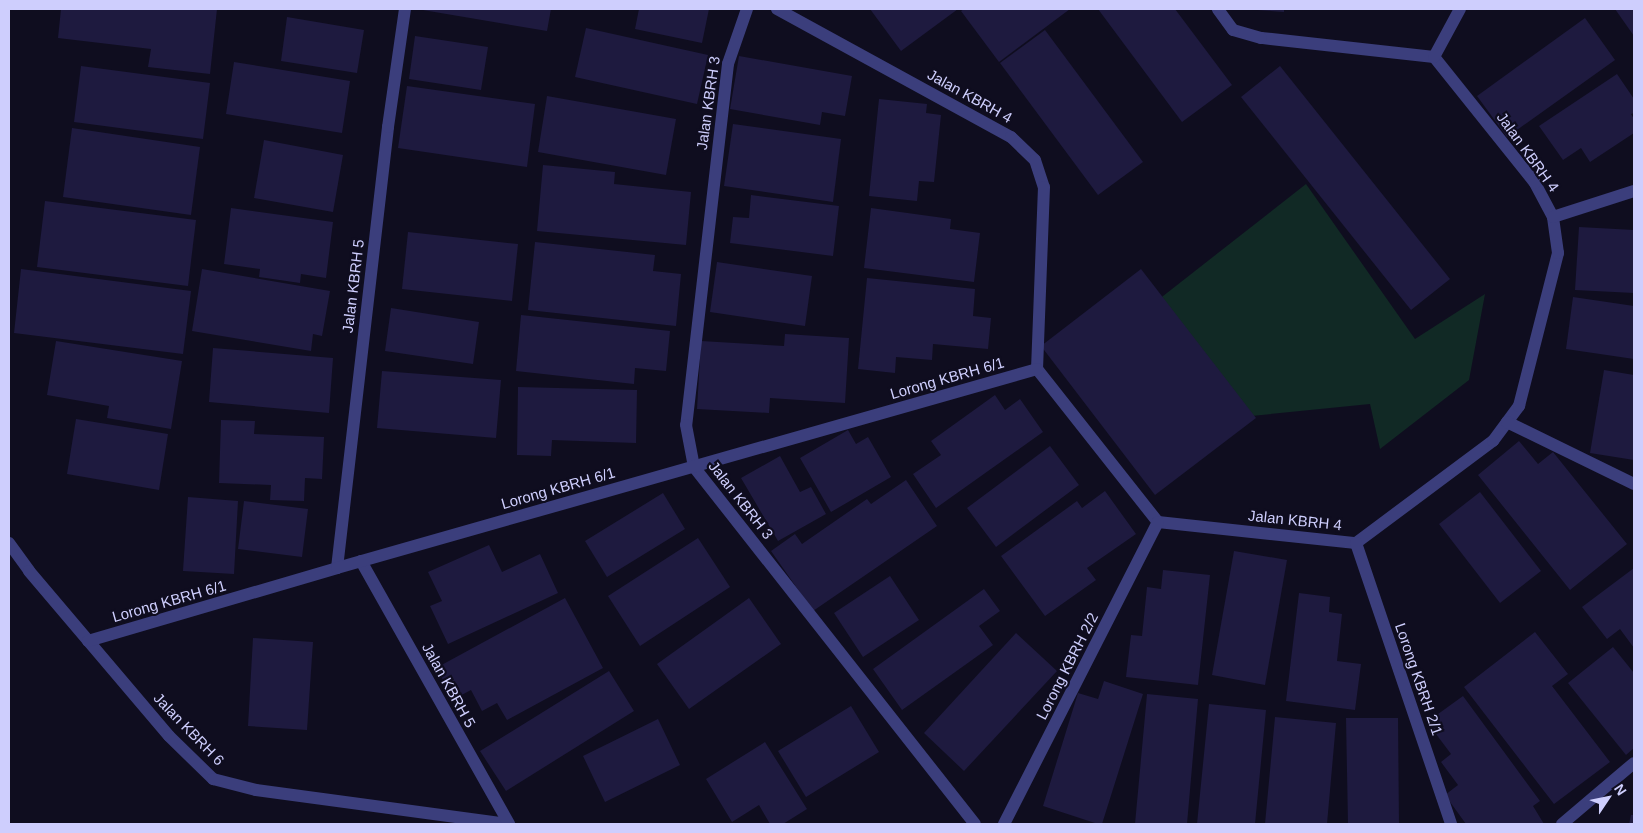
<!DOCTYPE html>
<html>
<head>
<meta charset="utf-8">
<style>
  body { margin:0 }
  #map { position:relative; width:1643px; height:833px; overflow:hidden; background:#0f0d1f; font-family:Arial,sans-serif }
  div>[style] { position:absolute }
  .green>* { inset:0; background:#112925 }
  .building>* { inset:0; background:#1e1a3f }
  .minor>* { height:12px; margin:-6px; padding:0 6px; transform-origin:6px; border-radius:6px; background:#3b3e7c }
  span { translate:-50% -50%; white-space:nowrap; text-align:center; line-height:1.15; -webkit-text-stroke:4.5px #0f0d1f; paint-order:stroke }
  .street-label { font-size:15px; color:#cecefd }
  .frame { position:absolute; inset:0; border:10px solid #cecefd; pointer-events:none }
  .north { position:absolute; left:1583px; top:773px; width:50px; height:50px; -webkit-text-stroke:4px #0f0d1f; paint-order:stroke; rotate:56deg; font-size:14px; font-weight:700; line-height:20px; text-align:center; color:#cecefd }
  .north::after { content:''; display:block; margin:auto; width:18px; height:22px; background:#cecefd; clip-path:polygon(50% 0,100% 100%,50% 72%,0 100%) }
</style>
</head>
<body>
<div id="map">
  <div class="green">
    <div style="clip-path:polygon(1306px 184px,1415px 339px,1485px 294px,1469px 380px,1380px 449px,1370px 404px,1241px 417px,1158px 300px)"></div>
  </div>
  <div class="building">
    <div style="clip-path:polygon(61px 9px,217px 9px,210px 74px,148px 67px,151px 49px,58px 38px)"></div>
    <div style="clip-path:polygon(417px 9px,551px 9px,547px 31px)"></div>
    <div style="clip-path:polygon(639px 9px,709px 9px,702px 43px,635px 29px)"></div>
    <div style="clip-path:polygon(870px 9px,958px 9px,901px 51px)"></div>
    <div style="clip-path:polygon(964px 9px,1070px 9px,999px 62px,961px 11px)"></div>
    <div style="clip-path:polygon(1098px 9px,1175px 9px,1232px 85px,1182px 122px)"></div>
    <div style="clip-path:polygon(1257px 9px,1284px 9px,1284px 12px,1257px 10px)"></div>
    <div style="clip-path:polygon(1615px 9px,1634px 9px,1634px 36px)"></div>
    <div style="clip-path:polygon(287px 17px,364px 30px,357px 73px,281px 61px)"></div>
    <div style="clip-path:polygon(1585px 18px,1615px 60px,1507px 137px,1477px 96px)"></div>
    <div style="clip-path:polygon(586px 28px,708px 55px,697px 104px,575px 77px)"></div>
    <div style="clip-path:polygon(1045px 30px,1143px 162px,1098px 195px,1000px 63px)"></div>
    <div style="clip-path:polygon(415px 36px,488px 47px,481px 90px,409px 79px)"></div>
    <div style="clip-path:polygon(739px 56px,852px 76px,845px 116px,822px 112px,820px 125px,730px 109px)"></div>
    <div style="clip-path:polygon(234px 62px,350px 81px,342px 133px,226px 114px)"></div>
    <div style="clip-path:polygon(81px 66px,210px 83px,203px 139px,74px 122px)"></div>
    <div style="clip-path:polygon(1280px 66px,1450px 279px,1411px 310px,1241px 97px)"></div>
    <div style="clip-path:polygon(1617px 74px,1634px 99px,1634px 113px,1631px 114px,1634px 119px,1634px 133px,1590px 162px,1581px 148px,1563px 160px,1539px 126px)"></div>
    <div style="clip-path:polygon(407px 86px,535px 104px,527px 167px,398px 148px)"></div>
    <div style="clip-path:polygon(547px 96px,676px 119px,666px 175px,538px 152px)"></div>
    <div style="clip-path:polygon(879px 99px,927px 104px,926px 113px,941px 115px,934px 182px,919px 181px,917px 201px,869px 196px)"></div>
    <div style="clip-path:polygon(733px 124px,841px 139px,833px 202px,724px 186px)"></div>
    <div style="clip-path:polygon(72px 128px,200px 147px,191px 215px,63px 197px)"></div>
    <div style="clip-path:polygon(264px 140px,343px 155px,333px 212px,254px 198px)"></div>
    <div style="clip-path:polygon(543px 165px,615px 172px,614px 184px,691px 192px,686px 245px,537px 231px)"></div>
    <div style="clip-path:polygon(751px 195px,839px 206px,833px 256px,730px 243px,733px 217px,749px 218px)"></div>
    <div style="clip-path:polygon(45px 201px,196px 220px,188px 286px,37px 267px)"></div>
    <div style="clip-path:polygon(231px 208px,333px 222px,326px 278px,301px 274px,300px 283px,259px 277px,260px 269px,224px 264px)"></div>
    <div style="clip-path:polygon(871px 208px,951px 219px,950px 229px,980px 233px,974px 282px,864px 268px)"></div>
    <div style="clip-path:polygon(1579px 227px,1634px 230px,1634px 293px,1575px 290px)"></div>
    <div style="clip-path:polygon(408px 232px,518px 244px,512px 301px,402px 289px)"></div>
    <div style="clip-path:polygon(535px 242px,655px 255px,653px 271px,681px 274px,676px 326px,528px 310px)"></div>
    <div style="clip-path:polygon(717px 262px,812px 276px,805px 326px,710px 312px)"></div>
    <div style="clip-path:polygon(21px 269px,191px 291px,183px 354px,14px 333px)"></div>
    <div style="clip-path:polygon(202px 269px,330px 291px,322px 336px,313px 334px,311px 351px,192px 331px)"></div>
    <div style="clip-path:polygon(1141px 269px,1256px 418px,1155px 495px,1041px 346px)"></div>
    <div style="clip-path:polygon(867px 278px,975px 289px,973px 316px,991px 318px,988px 349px,933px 344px,932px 360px,896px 357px,895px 373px,858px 369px)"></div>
    <div style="clip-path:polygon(1573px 297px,1634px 306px,1634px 359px,1566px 349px)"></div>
    <div style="clip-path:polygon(391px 308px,479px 322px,473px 364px,385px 351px)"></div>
    <div style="clip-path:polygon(521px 315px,670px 331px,666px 371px,635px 368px,634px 384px,516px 371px)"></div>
    <div style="clip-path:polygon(785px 334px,849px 338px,845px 403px,770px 398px,769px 413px,697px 409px,701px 341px,784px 346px)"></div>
    <div style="clip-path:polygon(56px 341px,182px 361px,171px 429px,107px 418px,109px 406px,47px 395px)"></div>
    <div style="clip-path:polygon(213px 348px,333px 358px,329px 413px,209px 402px)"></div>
    <div style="clip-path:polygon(1604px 370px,1634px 375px,1634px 460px,1590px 453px)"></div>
    <div style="clip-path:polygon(382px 371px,501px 380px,496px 438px,377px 428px)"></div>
    <div style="clip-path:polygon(518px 387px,637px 390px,636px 443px,552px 440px,551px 456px,517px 455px)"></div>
    <div style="clip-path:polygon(995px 395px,1005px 410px,1020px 399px,1043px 432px,936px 508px,913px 474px,941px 455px,931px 441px)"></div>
    <div style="clip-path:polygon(76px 419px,168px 434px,159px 490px,67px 474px)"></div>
    <div style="clip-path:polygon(221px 420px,255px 421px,254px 434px,324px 437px,322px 479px,305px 478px,304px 501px,270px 500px,271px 485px,219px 483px)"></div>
    <div style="clip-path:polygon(848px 430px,856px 444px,868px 437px,891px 477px,831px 512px,800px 458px)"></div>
    <div style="clip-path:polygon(1519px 441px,1538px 464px,1553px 452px,1627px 544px,1570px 590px,1478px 475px)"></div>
    <div style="clip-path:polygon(1050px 446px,1079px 485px,996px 547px,967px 508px)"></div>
    <div style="clip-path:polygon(780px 456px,800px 492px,811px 487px,826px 514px,778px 541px,741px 478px)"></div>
    <div style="clip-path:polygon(906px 480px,937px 526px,813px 611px,771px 551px,795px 534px,802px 544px,867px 499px,871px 504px)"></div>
    <div style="clip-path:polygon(1105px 491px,1136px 534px,1087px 568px,1096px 580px,1045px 616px,1001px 556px,1077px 501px,1082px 508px)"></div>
    <div style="clip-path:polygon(1480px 492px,1541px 571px,1500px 603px,1439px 524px)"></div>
    <div style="clip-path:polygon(663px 493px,685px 529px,607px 577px,585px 541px)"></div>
    <div style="clip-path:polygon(188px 497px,238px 501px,234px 574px,183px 571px)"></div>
    <div style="clip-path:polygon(244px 501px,308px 509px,302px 557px,238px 549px)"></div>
    <div style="clip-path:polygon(698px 538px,730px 587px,640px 646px,608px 596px)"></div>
    <div style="clip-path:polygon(489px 545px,502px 572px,540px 554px,558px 593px,448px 644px,430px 606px,442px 601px,428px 572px)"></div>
    <div style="clip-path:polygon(1234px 551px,1287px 560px,1265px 685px,1212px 675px)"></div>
    <div style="clip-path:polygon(1634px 568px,1634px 648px,1620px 629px,1607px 639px,1582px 607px)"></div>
    <div style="clip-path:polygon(1163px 570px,1210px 575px,1198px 685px,1126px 677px,1131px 635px,1142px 636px,1147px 587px,1161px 589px)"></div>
    <div style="clip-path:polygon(890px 576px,919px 620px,863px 657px,834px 613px)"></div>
    <div style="clip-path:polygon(984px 589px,1000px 611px,979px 626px,993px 645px,902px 710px,873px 669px)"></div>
    <div style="clip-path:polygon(1299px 593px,1330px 597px,1329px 612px,1342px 614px,1337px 661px,1361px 664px,1355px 710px,1286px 701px)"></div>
    <div style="clip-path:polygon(565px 598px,603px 668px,507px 720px,497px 703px,482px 711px,471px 690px,454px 699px,436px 668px)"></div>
    <div style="clip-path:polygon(749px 598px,781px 644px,689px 709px,657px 664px)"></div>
    <div style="clip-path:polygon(1535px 632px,1568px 674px,1552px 686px,1610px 762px,1554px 804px,1464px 687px)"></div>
    <div style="clip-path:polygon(1016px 633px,1057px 671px,964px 771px,924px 733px)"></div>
    <div style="clip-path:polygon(253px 638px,313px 642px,307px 730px,248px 726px)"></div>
    <div style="clip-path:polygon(1613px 647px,1634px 673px,1634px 748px,1626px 755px,1568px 683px)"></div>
    <div style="clip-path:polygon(609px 671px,634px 711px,506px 791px,480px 751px)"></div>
    <div style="clip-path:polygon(1104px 681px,1143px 694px,1102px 824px,1098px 824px,1043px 806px,1078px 693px,1098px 699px)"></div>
    <div style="clip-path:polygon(1147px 694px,1198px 699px,1187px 824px,1135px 824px)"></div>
    <div style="clip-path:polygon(1463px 696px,1540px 801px,1533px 806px,1544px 824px,1466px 824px,1445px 795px,1458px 785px,1441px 762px,1451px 754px,1427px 722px)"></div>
    <div style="clip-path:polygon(1209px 704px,1266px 710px,1255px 824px,1197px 824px)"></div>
    <div style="clip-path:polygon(851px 706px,879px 752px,806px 797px,778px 751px)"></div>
    <div style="clip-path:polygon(1275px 717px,1336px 723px,1327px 824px,1265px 824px)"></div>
    <div style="clip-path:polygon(1346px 718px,1398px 718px,1399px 824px,1348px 824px)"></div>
    <div style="clip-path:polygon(658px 719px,680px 765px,605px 802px,583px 756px)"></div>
    <div style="clip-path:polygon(765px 742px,807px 809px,783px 824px,770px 824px,759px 805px,732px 822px,706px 779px)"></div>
    <div style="clip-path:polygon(1631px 815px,1634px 815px,1634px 824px,1629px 824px)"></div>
  </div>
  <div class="minor">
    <div style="left:747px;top:9px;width:58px;rotate:109.1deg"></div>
    <div style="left:728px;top:64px;width:363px;rotate:96.6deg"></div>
    <div style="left:686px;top:425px;width:43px;rotate:79.2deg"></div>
    <div style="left:694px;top:467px;width:454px;rotate:51.8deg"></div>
    <div style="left:777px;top:9px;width:267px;rotate:28.7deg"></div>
    <div style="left:1011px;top:137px;width:33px;rotate:44deg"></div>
    <div style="left:1035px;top:160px;width:28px;rotate:72deg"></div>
    <div style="left:1044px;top:187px;width:182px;rotate:92.2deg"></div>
    <div style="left:1037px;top:369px;width:195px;rotate:51.7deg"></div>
    <div style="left:1158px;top:522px;width:199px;rotate:6.1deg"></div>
    <div style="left:1356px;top:543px;width:171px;rotate:-36.7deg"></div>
    <div style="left:1493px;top:441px;width:44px;rotate:-53.4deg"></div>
    <div style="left:1519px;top:406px;width:158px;rotate:-75.7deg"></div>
    <div style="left:1558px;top:253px;width:36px;rotate:-98deg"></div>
    <div style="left:1553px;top:217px;width:38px;rotate:-118deg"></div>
    <div style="left:1535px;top:183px;width:161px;rotate:-128.7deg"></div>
    <div style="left:1434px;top:57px;width:174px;rotate:-173.7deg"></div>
    <div style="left:1261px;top:38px;width:29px;rotate:-164deg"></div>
    <div style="left:1233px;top:30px;width:26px;rotate:-126deg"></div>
    <div style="left:1434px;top:57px;width:55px;rotate:-61.6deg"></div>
    <div style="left:1553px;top:217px;width:85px;rotate:-17.8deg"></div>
    <div style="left:1507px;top:422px;width:141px;rotate:26deg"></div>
    <div style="left:9px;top:543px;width:34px;rotate:54deg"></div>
    <div style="left:29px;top:571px;width:216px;rotate:49.7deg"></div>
    <div style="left:169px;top:736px;width:62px;rotate:44.3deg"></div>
    <div style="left:213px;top:779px;width:44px;rotate:14.3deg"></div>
    <div style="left:256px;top:790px;width:252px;rotate:7.7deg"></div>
    <div style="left:1356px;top:543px;width:297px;rotate:71.3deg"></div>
    <div style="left:361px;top:561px;width:302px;rotate:60.6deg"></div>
    <div style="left:337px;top:568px;width:444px;rotate:-83.4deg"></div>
    <div style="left:388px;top:127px;width:119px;rotate:-81.8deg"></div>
    <div style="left:88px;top:641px;width:259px;rotate:-16.3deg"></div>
    <div style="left:337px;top:568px;width:728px;rotate:-15.87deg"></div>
    <div style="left:1004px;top:824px;width:339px;rotate:-63deg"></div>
    <div style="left:1562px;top:824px;width:94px;rotate:-40.3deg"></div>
  </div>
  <div class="street-label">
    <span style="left:970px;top:96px;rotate:29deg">Jalan KBRH 4</span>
    <span style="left:708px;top:103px;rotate:-82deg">Jalan KBRH 3</span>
    <span style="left:1528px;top:152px;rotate:54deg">Jalan KBRH 4</span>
    <span style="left:353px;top:286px;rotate:-83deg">Jalan KBRH 5</span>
    <span style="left:947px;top:378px;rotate:-16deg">Lorong KBRH 6/1</span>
    <span style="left:558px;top:488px;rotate:-16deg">Lorong KBRH 6/1</span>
    <span style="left:741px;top:500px;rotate:52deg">Jalan KBRH 3</span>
    <span style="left:1295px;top:520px;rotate:6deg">Jalan KBRH 4</span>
    <span style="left:169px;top:601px;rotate:-16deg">Lorong KBRH 6/1</span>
    <span style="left:1067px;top:666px;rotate:-63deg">Lorong KBRH 2/2</span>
    <span style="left:1419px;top:679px;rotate:71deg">Lorong KBRH 2/1</span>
    <span style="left:449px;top:685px;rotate:61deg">Jalan KBRH 5</span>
    <span style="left:189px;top:729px;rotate:46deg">Jalan KBRH 6</span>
  </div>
  <div class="frame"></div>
  <div class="north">N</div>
</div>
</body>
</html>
